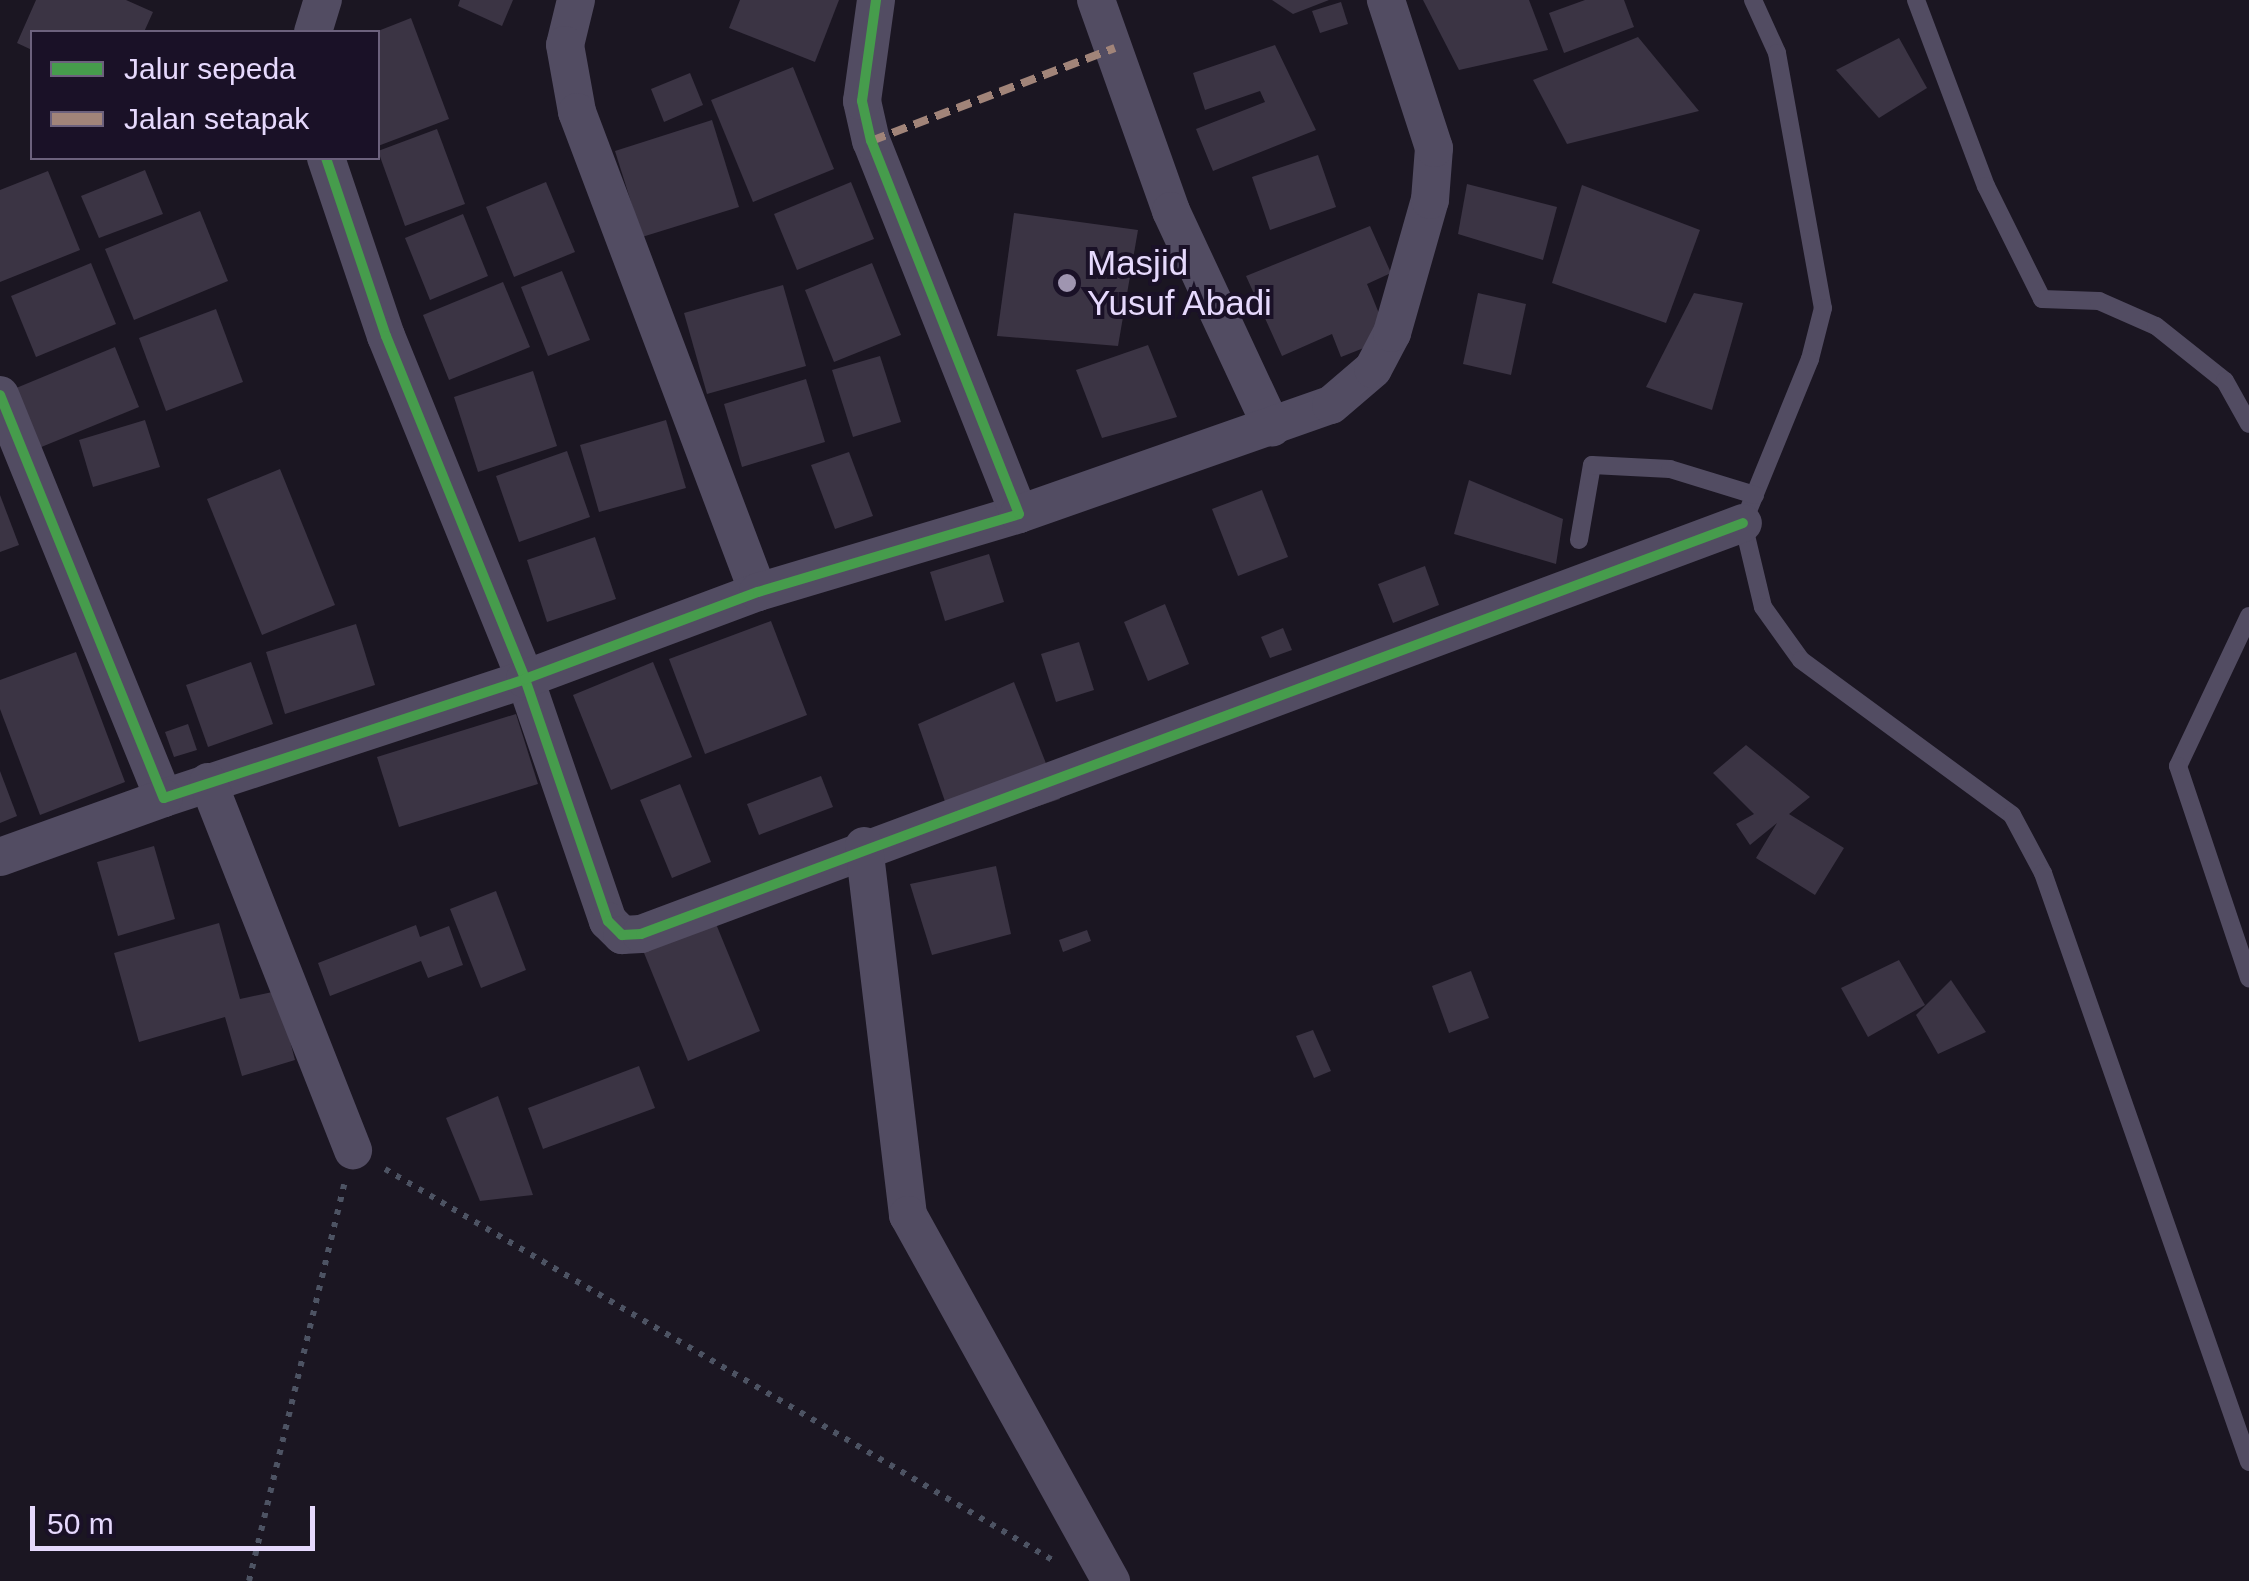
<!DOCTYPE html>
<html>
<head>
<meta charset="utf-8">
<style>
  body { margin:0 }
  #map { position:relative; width:2249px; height:1581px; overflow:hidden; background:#1b1622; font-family:Helvetica,sans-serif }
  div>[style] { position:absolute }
  .building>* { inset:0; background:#3b3444 }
  .path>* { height:6px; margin-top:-3px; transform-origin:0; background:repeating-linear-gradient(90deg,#4d5363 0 5px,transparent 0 13px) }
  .lane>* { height:18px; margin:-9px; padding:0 9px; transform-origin:9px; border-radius:9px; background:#524c62 }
  .street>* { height:38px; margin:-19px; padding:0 19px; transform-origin:19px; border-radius:19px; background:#524c62 }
  .quiet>* { height:8px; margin-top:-4px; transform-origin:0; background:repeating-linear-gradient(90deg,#a18479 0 15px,transparent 0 23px) }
  .cycleway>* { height:10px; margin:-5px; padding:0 5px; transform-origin:5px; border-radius:5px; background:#469c4c }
  .dots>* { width:28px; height:28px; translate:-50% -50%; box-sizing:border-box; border:5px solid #1a1127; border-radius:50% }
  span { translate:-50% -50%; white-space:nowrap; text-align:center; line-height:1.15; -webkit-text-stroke:8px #1a1127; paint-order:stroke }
  .poi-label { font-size:35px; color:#e6d9fd }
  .left { translate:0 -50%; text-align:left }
  .legend { position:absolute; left:30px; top:30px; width:350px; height:130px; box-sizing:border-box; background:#1a1127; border:2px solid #6c617d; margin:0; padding:12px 18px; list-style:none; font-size:30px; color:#e6d9fd }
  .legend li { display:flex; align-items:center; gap:20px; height:50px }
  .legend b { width:50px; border:2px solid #6c617d }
  .scale { position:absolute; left:30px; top:1506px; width:285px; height:45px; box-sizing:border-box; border:5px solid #e6d9fd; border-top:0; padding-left:12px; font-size:30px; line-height:35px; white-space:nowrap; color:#e6d9fd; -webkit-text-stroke:8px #1a1127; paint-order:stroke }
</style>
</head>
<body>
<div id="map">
  <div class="building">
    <div style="clip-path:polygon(36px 0,126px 0,153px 12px,144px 32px,32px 32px,32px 50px,17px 43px)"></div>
    <div style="clip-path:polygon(460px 0,513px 0,502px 26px,458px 6px)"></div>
    <div style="clip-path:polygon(740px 0,839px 0,815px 62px,729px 28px)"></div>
    <div style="clip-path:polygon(1272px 0,1329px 0,1293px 14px)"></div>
    <div style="clip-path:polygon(1423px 0,1529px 0,1548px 50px,1459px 70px)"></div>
    <div style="clip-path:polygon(1585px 0,1624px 0,1634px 27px,1564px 53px,1549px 13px)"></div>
    <div style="clip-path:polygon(1341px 2px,1348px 24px,1320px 33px,1312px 11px)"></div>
    <div style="clip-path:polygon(411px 18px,449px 119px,378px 146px,378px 31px)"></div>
    <div style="clip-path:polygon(1638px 37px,1699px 111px,1567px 144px,1533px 80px)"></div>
    <div style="clip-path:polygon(1899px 38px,1927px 88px,1879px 118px,1836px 70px)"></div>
    <div style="clip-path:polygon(1275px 45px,1316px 130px,1213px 171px,1196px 129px,1265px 102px,1260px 91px,1205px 110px,1193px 73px)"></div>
    <div style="clip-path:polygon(793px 67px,834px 169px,753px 202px,711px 100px)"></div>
    <div style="clip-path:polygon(690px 73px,703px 105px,664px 122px,651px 89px)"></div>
    <div style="clip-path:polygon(712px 120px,739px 207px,642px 237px,615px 151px)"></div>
    <div style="clip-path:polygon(437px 129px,465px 204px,405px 226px,378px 151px)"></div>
    <div style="clip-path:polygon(1318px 155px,1336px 207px,1270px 230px,1252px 177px)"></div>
    <div style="clip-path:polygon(145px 170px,163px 214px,99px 238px,81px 196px)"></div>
    <div style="clip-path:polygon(48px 171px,80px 250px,0 282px,0 190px)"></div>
    <div style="clip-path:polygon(546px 182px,575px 252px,514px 277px,486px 207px)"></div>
    <div style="clip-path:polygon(851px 182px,874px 239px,797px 270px,774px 214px)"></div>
    <div style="clip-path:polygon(1467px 184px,1557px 207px,1543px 260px,1458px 234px)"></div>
    <div style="clip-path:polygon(1582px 185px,1700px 230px,1666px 323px,1552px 283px)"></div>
    <div style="clip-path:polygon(200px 211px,228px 281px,134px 320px,105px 249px)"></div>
    <div style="clip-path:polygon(1014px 213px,1138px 230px,1118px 346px,997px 336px)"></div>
    <div style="clip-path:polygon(463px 214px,488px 276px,430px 300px,405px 238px)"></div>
    <div style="clip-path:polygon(1370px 226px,1391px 273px,1367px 284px,1389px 338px,1341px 357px,1332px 334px,1282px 356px,1246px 276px)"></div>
    <div style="clip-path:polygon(91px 263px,116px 324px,36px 357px,11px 296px)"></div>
    <div style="clip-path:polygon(872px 263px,901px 335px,834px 362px,805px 290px)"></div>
    <div style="clip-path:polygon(562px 271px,590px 340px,548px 356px,521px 287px)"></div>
    <div style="clip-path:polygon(503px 282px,530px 347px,449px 380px,423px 315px)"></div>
    <div style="clip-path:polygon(783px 285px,806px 366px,707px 394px,684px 313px)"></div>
    <div style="clip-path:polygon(1478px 293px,1526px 304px,1511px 375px,1463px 364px)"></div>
    <div style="clip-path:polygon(1694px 293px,1743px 303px,1712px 410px,1646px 387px)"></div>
    <div style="clip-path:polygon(216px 309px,243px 382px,166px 411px,139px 338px)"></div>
    <div style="clip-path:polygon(1148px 345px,1177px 417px,1102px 438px,1076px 370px)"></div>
    <div style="clip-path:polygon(115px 347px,139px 407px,34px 450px,9px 391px)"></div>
    <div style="clip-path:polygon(880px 356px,901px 422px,853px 437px,832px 370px)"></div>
    <div style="clip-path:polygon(533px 371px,557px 446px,478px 472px,454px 397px)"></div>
    <div style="clip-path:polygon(806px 379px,825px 442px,742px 467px,724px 404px)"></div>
    <div style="clip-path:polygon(145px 420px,160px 467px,93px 487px,79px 440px)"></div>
    <div style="clip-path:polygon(666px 420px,686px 488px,599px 512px,580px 445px)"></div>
    <div style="clip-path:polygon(567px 451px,590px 517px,519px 542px,496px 476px)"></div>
    <div style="clip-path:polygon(849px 452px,873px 516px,835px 529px,811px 465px)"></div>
    <div style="clip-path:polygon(280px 469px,335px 605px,262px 635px,207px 499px)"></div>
    <div style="clip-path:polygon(1469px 480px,1563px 519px,1556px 564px,1454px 534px)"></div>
    <div style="clip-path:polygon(1262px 490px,1288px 557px,1238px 576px,1212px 509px)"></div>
    <div style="clip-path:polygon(0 495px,19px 545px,0 552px)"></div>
    <div style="clip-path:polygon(595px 537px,616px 599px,547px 622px,527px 560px)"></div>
    <div style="clip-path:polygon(989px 554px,1004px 602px,945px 621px,930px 572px)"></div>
    <div style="clip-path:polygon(1425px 566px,1439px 605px,1393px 623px,1378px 584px)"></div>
    <div style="clip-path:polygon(1165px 604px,1189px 664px,1148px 681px,1124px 622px)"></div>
    <div style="clip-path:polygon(771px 621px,807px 715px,705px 754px,669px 659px)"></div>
    <div style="clip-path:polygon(356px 624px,375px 685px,285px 714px,266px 652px)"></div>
    <div style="clip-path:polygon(1283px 628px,1292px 650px,1270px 658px,1261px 637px)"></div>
    <div style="clip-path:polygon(1079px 642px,1094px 690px,1056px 702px,1041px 654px)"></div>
    <div style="clip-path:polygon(76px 652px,125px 782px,40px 815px,0 709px,0 680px)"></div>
    <div style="clip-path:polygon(251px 662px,273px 724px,208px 747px,186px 685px)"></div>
    <div style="clip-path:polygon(653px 662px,692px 757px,611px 790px,573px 695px)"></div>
    <div style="clip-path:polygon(1014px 682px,1060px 799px,956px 833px,918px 724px)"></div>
    <div style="clip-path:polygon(516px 714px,538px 784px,399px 827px,377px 757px)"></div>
    <div style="clip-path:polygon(188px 724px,197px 750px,174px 757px,165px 732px)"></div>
    <div style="clip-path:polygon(1746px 745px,1810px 797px,1789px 814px,1844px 848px,1815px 895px,1756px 858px,1777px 823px,1750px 845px,1736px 824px,1754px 814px,1713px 773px)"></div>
    <div style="clip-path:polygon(0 771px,17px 816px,0 823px)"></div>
    <div style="clip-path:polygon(821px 776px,833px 807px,759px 835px,747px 804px)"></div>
    <div style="clip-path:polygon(680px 784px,711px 862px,672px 878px,640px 800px)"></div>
    <div style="clip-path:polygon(154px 846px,175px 919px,118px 936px,97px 862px)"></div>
    <div style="clip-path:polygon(996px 866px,1011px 934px,932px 955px,910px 884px)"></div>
    <div style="clip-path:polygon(496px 891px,526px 970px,481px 988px,450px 909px)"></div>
    <div style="clip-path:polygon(714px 919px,760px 1031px,688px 1061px,642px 948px)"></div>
    <div style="clip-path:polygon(219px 923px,240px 999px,277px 991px,295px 1060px,242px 1076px,225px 1017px,139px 1042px,114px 953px)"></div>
    <div style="clip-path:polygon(416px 925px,420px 937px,449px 926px,463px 965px,428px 978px,421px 961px,330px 996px,318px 963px)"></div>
    <div style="clip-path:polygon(1087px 930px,1091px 941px,1063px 952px,1059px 940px)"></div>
    <div style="clip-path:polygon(1899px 960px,1925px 1005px,1868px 1037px,1841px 988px)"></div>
    <div style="clip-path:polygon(1471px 971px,1489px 1018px,1449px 1033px,1432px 986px)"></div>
    <div style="clip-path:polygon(1951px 980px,1986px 1032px,1938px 1054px,1916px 1015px)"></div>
    <div style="clip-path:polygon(1313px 1030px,1331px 1071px,1314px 1078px,1296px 1036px)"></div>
    <div style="clip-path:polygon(639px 1066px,655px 1108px,543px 1149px,528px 1108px)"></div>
    <div style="clip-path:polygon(498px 1096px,533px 1195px,480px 1201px,446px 1118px)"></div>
  </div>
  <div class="path">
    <div style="left:385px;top:1169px;width:778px;rotate:30.36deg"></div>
    <div style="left:249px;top:1581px;width:408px;rotate:-76.5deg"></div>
  </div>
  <div class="lane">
    <div style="left:1753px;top:0;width:58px;rotate:65.6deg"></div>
    <div style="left:1777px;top:53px;width:259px;rotate:79.8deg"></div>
    <div style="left:1823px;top:308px;width:53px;rotate:104.3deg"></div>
    <div style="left:1810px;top:359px;width:177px;rotate:112.2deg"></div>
    <div style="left:1743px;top:523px;width:86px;rotate:76.6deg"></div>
    <div style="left:1763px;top:607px;width:65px;rotate:54.4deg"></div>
    <div style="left:1801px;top:660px;width:262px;rotate:36.3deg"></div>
    <div style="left:2012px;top:815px;width:66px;rotate:61.9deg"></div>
    <div style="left:2043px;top:873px;width:624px;rotate:70.72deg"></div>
    <div style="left:1916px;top:0;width:199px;rotate:69.4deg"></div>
    <div style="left:1986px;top:186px;width:126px;rotate:63.6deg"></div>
    <div style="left:2042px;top:299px;width:57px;rotate:2deg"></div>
    <div style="left:2099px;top:301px;width:62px;rotate:23.7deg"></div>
    <div style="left:2156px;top:326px;width:88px;rotate:38.6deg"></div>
    <div style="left:2225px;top:381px;width:49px;rotate:60.8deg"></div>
    <div style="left:1579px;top:540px;width:76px;rotate:-80.2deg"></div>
    <div style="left:1592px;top:465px;width:78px;rotate:2.9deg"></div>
    <div style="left:1670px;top:469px;width:89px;rotate:17deg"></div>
    <div style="left:2249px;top:616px;width:166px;rotate:115.3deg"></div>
    <div style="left:2178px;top:766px;width:224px;rotate:71.5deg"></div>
  </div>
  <div class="street">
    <div style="left:576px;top:0;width:46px;rotate:103.7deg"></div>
    <div style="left:565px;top:45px;width:68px;rotate:79.8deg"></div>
    <div style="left:577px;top:112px;width:513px;rotate:69.34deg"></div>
    <div style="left:1096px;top:0;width:224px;rotate:70.4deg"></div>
    <div style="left:1171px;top:211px;width:239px;rotate:65deg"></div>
    <div style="left:313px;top:32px;width:34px;rotate:-73deg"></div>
    <div style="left:326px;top:158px;width:188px;rotate:71.4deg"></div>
    <div style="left:386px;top:336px;width:370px;rotate:67.9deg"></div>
    <div style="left:525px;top:679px;width:256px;rotate:71.1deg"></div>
    <div style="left:608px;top:921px;width:20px;rotate:45deg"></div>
    <div style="left:622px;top:935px;width:19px;rotate:-3deg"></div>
    <div style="left:641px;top:934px;width:1176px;rotate:-20.45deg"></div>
    <div style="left:0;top:395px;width:435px;rotate:67.9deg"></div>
    <div style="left:164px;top:798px;width:380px;rotate:-18.2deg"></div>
    <div style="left:525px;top:679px;width:249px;rotate:-20.5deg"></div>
    <div style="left:758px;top:592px;width:272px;rotate:-16.6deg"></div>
    <div style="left:1019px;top:514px;width:401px;rotate:-111.6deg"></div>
    <div style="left:871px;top:141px;width:41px;rotate:-102.7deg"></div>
    <div style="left:862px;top:101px;width:102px;rotate:-82.1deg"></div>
    <div style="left:1019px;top:514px;width:330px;rotate:-19.3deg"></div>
    <div style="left:1331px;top:405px;width:55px;rotate:-40.6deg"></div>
    <div style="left:1373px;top:369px;width:41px;rotate:-62.2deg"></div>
    <div style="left:1392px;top:333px;width:138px;rotate:-74.1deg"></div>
    <div style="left:1430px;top:200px;width:52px;rotate:-85.6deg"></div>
    <div style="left:1434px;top:148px;width:156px;rotate:-108deg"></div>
    <div style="left:208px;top:782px;width:396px;rotate:68.5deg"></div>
    <div style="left:864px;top:846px;width:372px;rotate:83.2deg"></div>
    <div style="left:908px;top:1215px;width:419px;rotate:61deg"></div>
    <div style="left:0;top:857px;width:174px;rotate:-19.8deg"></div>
  </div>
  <div class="quiet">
    <div style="left:871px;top:141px;width:261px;rotate:-20.9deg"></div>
  </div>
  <div class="cycleway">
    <div style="left:326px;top:158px;width:188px;rotate:71.4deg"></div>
    <div style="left:386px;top:336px;width:370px;rotate:67.9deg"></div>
    <div style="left:525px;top:679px;width:256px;rotate:71.1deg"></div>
    <div style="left:608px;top:921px;width:20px;rotate:45deg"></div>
    <div style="left:622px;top:935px;width:19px;rotate:-3deg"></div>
    <div style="left:641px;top:934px;width:1176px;rotate:-20.45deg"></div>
    <div style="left:0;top:395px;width:435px;rotate:67.9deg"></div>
    <div style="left:164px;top:798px;width:380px;rotate:-18.2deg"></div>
    <div style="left:525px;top:679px;width:249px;rotate:-20.5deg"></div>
    <div style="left:758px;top:592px;width:272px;rotate:-16.6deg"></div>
    <div style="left:1019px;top:514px;width:401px;rotate:-111.6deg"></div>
    <div style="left:871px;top:141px;width:41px;rotate:-102.7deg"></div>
    <div style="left:862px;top:101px;width:102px;rotate:-82.1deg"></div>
  </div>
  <div class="dots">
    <div style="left:1067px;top:283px;background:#9f95b0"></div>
  </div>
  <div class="poi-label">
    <span class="left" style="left:1087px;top:283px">Masjid<br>Yusuf Abadi</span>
  </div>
  <ul class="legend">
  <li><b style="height:12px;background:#469c4c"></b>Jalur sepeda</li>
  <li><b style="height:12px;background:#a18479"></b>Jalan setapak</li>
  </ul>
  <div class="scale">50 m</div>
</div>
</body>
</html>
